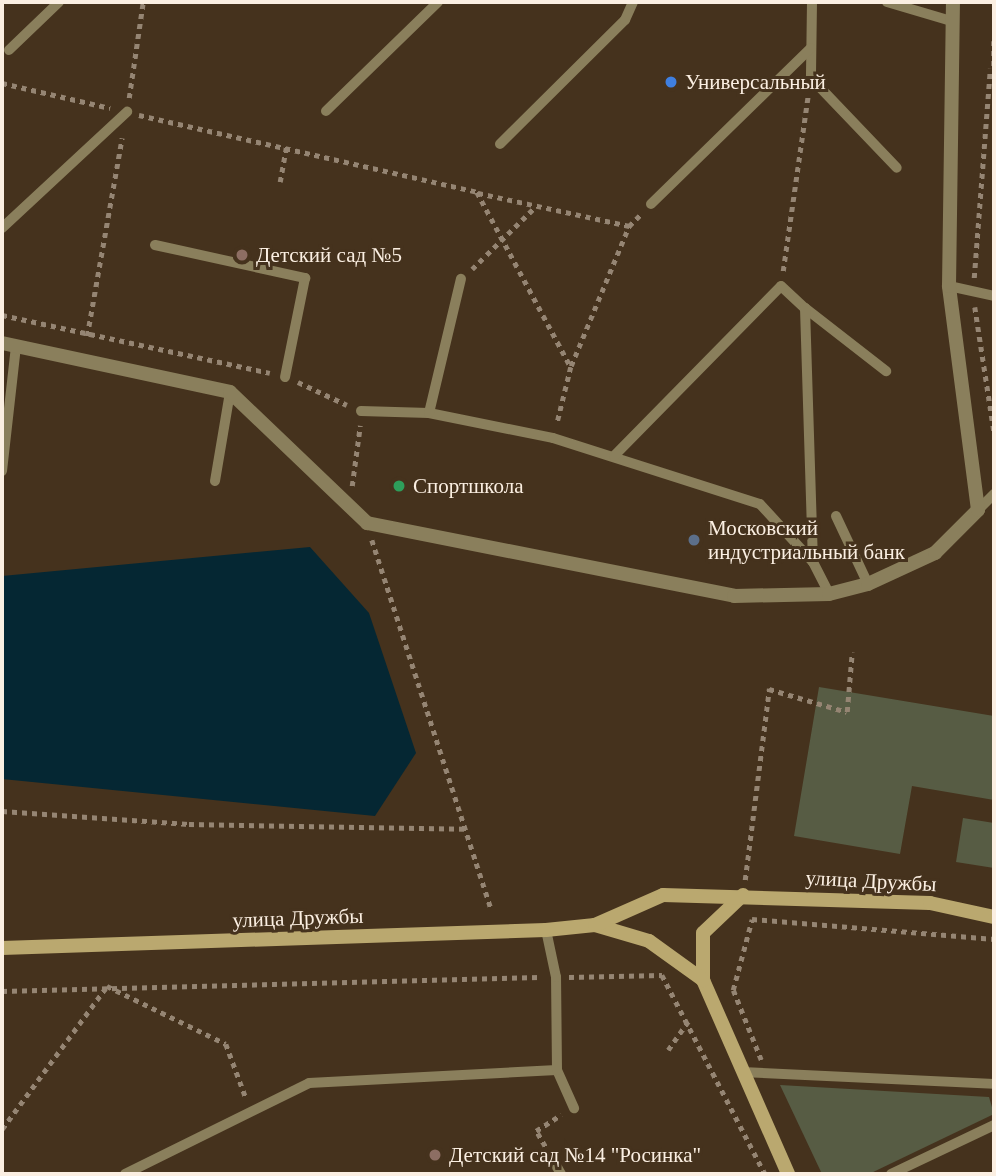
<!DOCTYPE html>
<html>
<head>
<meta charset="utf-8">
<style>
  body { margin:0 }
  #map { position:relative; width:996px; height:1176px; overflow:hidden; background:#45321d; font-family:Georgia,serif }
  div>[style] { position:absolute }
  .green>* { inset:0; background:#575c44 }
  .water>* { inset:0; background:#052733 }
  .path>* { height:4.5px; margin-top:-2.25px; transform-origin:0; background:repeating-linear-gradient(90deg,#958573 0 5px,transparent 0 10px) }
  .lane>* { height:10px; margin:-5px; padding:0 5px; transform-origin:5px; border-radius:5px; background:#8a7f5c }
  .street>* { height:14px; margin:-7px; padding:0 7px; transform-origin:7px; border-radius:7px; background:#8a7f5c }
  .secondary>* { height:14px; margin:-7px; padding:0 7px; transform-origin:7px; border-radius:7px; background:#baa86f }
  .dots>* { width:19px; height:19px; translate:-50% -50%; box-sizing:border-box; border:4px solid #45321d; border-radius:50% }
  span { translate:-50% -50%; white-space:nowrap; text-align:center; line-height:1.15; -webkit-text-stroke:6px #45321d; paint-order:stroke }
  .poi-label { font-size:21px; color:#fbefe2 }
  .left { translate:0 -50%; text-align:left }
  .street-label { font-size:21px; color:#fbefe2 }
  .frame { position:absolute; inset:0; border:4px solid #fbefe2; pointer-events:none }
</style>
</head>
<body>
<div id="map">
  <div class="green">
    <div style="clip-path:polygon(819px 687px,994px 716px,994px 800px,912px 786px,900px 854px,794px 836px)"></div>
    <div style="clip-path:polygon(963px 818px,994px 823px,994px 868px,956px 862px)"></div>
    <div style="clip-path:polygon(780px 1085px,989px 1097px,994px 1114px,869px 1174px,822px 1174px)"></div>
  </div>
  <div class="water">
    <div style="clip-path:polygon(310px 547px,369px 613px,416px 753px,375px 816px,2px 779px,2px 576px)"></div>
  </div>
  <div class="path">
    <div style="left:994px;top:41px;width:29px;rotate:90deg"></div>
    <div style="left:2px;top:83px;width:111px;rotate:13deg"></div>
    <div style="left:129px;top:98px;width:97px;rotate:-81.7deg"></div>
    <div style="left:139px;top:115px;width:347px;rotate:12.8deg"></div>
    <div style="left:477px;top:192px;width:199px;rotate:61.8deg"></div>
    <div style="left:571px;top:367px;width:59px;rotate:103.8deg"></div>
    <div style="left:280px;top:182px;width:36px;rotate:-80deg"></div>
    <div style="left:478px;top:193px;width:155px;rotate:12.3deg"></div>
    <div style="left:472px;top:269px;width:90px;rotate:-44.5deg"></div>
    <div style="left:783px;top:271px;width:177px;rotate:-81.9deg"></div>
    <div style="left:974px;top:278px;width:210px;rotate:-85.6deg"></div>
    <div style="left:975px;top:307px;width:125px;rotate:81.3deg"></div>
    <div style="left:2px;top:315px;width:274px;rotate:12.2deg"></div>
    <div style="left:87px;top:336px;width:201px;rotate:-80deg"></div>
    <div style="left:571px;top:366px;width:152px;rotate:-67.5deg"></div>
    <div style="left:629px;top:226px;width:18px;rotate:-45deg"></div>
    <div style="left:298px;top:382px;width:54px;rotate:25.1deg"></div>
    <div style="left:352px;top:486px;width:61px;rotate:-82.4deg"></div>
    <div style="left:372px;top:540px;width:388px;rotate:72.1deg"></div>
    <div style="left:2px;top:811px;width:187px;rotate:4deg"></div>
    <div style="left:189px;top:824px;width:276px;rotate:1deg"></div>
    <div style="left:745px;top:880px;width:193px;rotate:-82.8deg"></div>
    <div style="left:769px;top:689px;width:81px;rotate:16.4deg"></div>
    <div style="left:847px;top:712px;width:60px;rotate:-85.2deg"></div>
    <div style="left:569px;top:977px;width:93px;rotate:-1.2deg"></div>
    <div style="left:662px;top:975px;width:224px;rotate:62.6deg"></div>
    <div style="left:2px;top:991px;width:538px;rotate:-1.49deg"></div>
    <div style="left:668px;top:1050px;width:35px;rotate:-55deg"></div>
    <div style="left:761px;top:1060px;width:75px;rotate:-111.8deg"></div>
    <div style="left:733px;top:990px;width:73px;rotate:-75deg"></div>
    <div style="left:752px;top:919px;width:243px;rotate:4.7deg"></div>
    <div style="left:2px;top:1129px;width:177px;rotate:-53.7deg"></div>
    <div style="left:107px;top:986px;width:132px;rotate:26deg"></div>
    <div style="left:226px;top:1044px;width:58px;rotate:69.7deg"></div>
    <div style="left:550px;top:1155px;width:28px;rotate:-120deg"></div>
    <div style="left:536px;top:1131px;width:30px;rotate:-33deg"></div>
  </div>
  <div class="lane">
    <div style="left:812px;top:2px;width:76px;rotate:90.8deg"></div>
    <div style="left:811px;top:78px;width:124px;rotate:46.3deg"></div>
    <div style="left:887px;top:2px;width:67px;rotate:16.5deg"></div>
    <div style="left:9px;top:50px;width:69px;rotate:-43.8deg"></div>
    <div style="left:326px;top:111px;width:156px;rotate:-44.2deg"></div>
    <div style="left:500px;top:144px;width:176px;rotate:-44.8deg"></div>
    <div style="left:625px;top:20px;width:20px;rotate:-66deg"></div>
    <div style="left:651px;top:204px;width:223px;rotate:-44.3deg"></div>
    <div style="left:2px;top:228px;width:171px;rotate:-42.9deg"></div>
    <div style="left:155px;top:245px;width:154px;rotate:12.4deg"></div>
    <div style="left:305px;top:278px;width:101px;rotate:101.4deg"></div>
    <div style="left:949px;top:286px;width:46px;rotate:12.5deg"></div>
    <div style="left:805px;top:308px;width:103px;rotate:37.9deg"></div>
    <div style="left:361px;top:411px;width:68px;rotate:1.7deg"></div>
    <div style="left:429px;top:413px;width:126px;rotate:11.4deg"></div>
    <div style="left:553px;top:438px;width:217px;rotate:17.7deg"></div>
    <div style="left:760px;top:504px;width:79px;rotate:47.6deg"></div>
    <div style="left:429px;top:413px;width:138px;rotate:-76.6deg"></div>
    <div style="left:614px;top:456px;width:238px;rotate:-45.5deg"></div>
    <div style="left:781px;top:286px;width:33px;rotate:43deg"></div>
    <div style="left:805px;top:308px;width:254px;rotate:88.2deg"></div>
    <div style="left:813px;top:562px;width:36px;rotate:63deg"></div>
    <div style="left:2px;top:471px;width:126px;rotate:-83.6deg"></div>
    <div style="left:215px;top:481px;width:90px;rotate:-80.4deg"></div>
    <div style="left:978px;top:510px;width:23px;rotate:-45deg"></div>
    <div style="left:836px;top:516px;width:75px;rotate:64.8deg"></div>
    <div style="left:557px;top:1070px;width:42px;rotate:65.9deg"></div>
    <div style="left:742px;top:1072px;width:252px;rotate:2.7deg"></div>
    <div style="left:557px;top:1167px;width:8px;rotate:60deg"></div>
    <div style="left:125px;top:1174px;width:205px;rotate:-26.3deg"></div>
    <div style="left:309px;top:1083px;width:248px;rotate:-3deg"></div>
    <div style="left:557px;top:1070px;width:93px;rotate:-90.6deg"></div>
    <div style="left:556px;top:977px;width:48px;rotate:-102deg"></div>
    <div style="left:891px;top:1174px;width:114px;rotate:-25.4deg"></div>
  </div>
  <div class="street">
    <div style="left:2px;top:343px;width:233px;rotate:12.1deg"></div>
    <div style="left:230px;top:392px;width:190px;rotate:43.7deg"></div>
    <div style="left:367px;top:523px;width:374px;rotate:11.2deg"></div>
    <div style="left:734px;top:596px;width:95px;rotate:-1.2deg"></div>
    <div style="left:829px;top:594px;width:40px;rotate:-14.4deg"></div>
    <div style="left:868px;top:584px;width:74px;rotate:-24.8deg"></div>
    <div style="left:935px;top:553px;width:61px;rotate:-45deg"></div>
    <div style="left:978px;top:510px;width:226px;rotate:-97.4deg"></div>
    <div style="left:949px;top:286px;width:284px;rotate:-89.2deg"></div>
  </div>
  <div class="secondary">
    <div style="left:743px;top:895px;width:55px;rotate:136.5deg"></div>
    <div style="left:703px;top:933px;width:47px;rotate:90deg"></div>
    <div style="left:703px;top:980px;width:212px;rotate:66.3deg"></div>
    <div style="left:595px;top:925px;width:56px;rotate:16.5deg"></div>
    <div style="left:649px;top:941px;width:67px;rotate:35.8deg"></div>
    <div style="left:2px;top:948px;width:544px;rotate:-1.9deg"></div>
    <div style="left:546px;top:930px;width:49px;rotate:-5.8deg"></div>
    <div style="left:595px;top:925px;width:74px;rotate:-23.8deg"></div>
    <div style="left:663px;top:895px;width:267px;rotate:1.7deg"></div>
    <div style="left:930px;top:903px;width:66px;rotate:12.3deg"></div>
  </div>
  <div class="dots">
    <div style="left:671px;top:82px;background:#3f7fe0"></div>
    <div style="left:242px;top:255px;background:#8d6e63"></div>
    <div style="left:399px;top:486px;background:#2e9e5b"></div>
    <div style="left:694px;top:540px;background:#5c6f8a"></div>
    <div style="left:435px;top:1155px;background:#8d6e63"></div>
  </div>
  <div class="poi-label">
    <span class="left" style="left:685px;top:82px">Универсальный</span>
    <span class="left" style="left:256px;top:255px">Детский сад №5</span>
    <span class="left" style="left:413px;top:486px">Спортшкола</span>
    <span class="left" style="left:708px;top:540px">Московский<br>индустриальный банк</span>
    <span class="left" style="left:449px;top:1155px">Детский сад №14 "Росинка"</span>
  </div>
  <div class="street-label">
    <span style="left:871px;top:881px;rotate:3deg">улица Дружбы</span>
    <span style="left:298px;top:918px;rotate:-2deg">улица Дружбы</span>
  </div>
  <div class="frame"></div>
</div>
</body>
</html>
